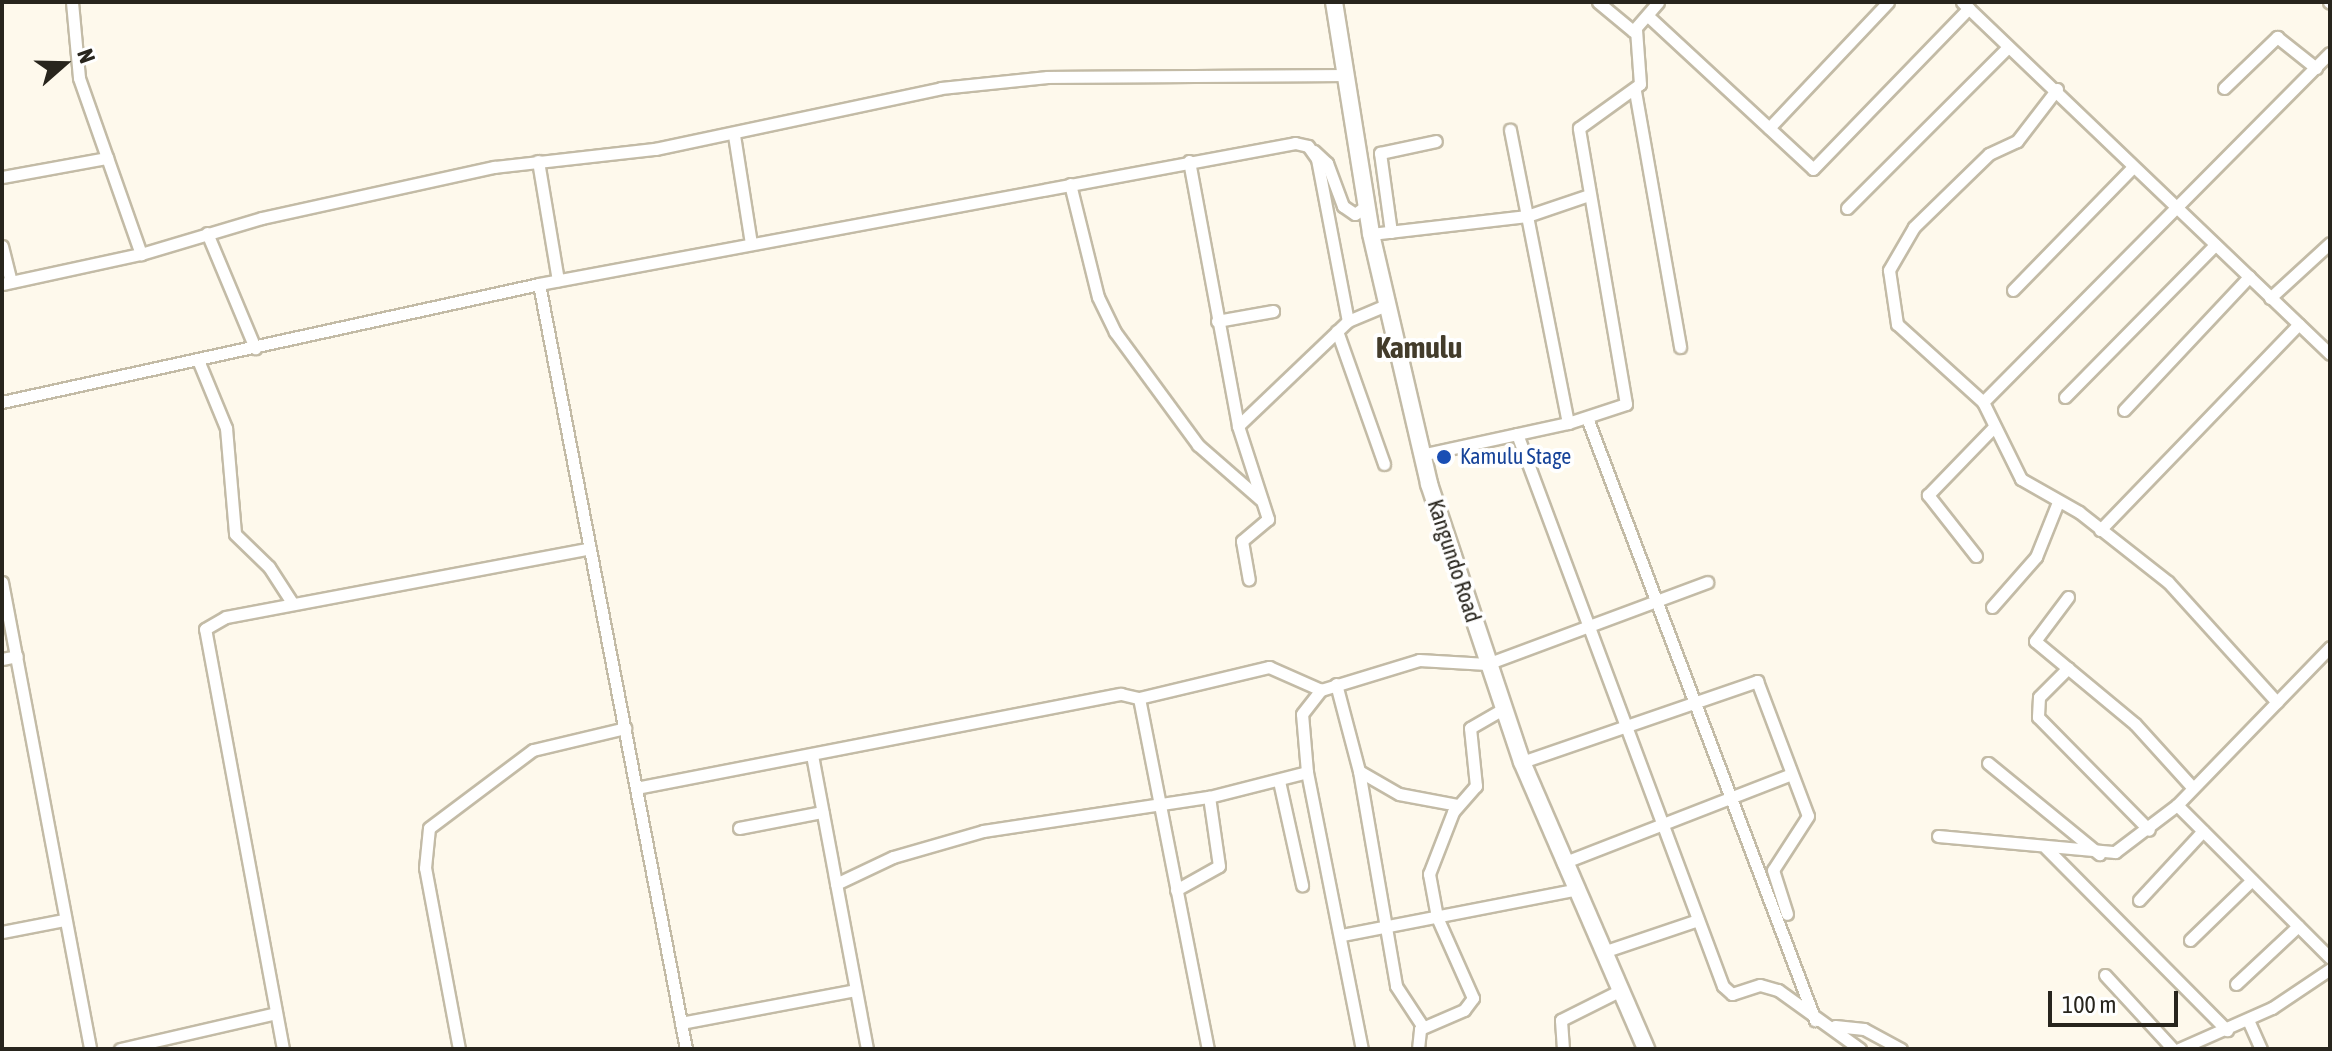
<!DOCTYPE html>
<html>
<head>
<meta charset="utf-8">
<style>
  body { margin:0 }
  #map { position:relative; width:2332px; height:1051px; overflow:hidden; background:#fef9ec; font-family:"Asap Condensed",sans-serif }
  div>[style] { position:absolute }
  .roads { filter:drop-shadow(2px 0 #c3bba6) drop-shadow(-2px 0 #c3bba6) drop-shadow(0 2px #c3bba6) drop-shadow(0 -2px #c3bba6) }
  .minor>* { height:11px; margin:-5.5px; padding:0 5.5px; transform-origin:5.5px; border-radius:5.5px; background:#fff }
  .highway>* { height:16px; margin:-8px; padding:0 8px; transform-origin:8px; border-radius:8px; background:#fff }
  .dots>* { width:22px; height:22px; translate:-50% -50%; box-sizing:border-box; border:4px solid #fff; border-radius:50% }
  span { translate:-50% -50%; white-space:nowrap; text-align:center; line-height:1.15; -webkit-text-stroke:8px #fff; paint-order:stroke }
  .transit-label { font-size:22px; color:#164399 }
  .left { translate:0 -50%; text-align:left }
  .street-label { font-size:22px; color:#28251d }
  .district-label { font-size:30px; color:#433c2b; font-weight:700 }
  .frame { position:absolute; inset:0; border:4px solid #28251d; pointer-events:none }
  .north { position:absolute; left:24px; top:24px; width:80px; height:80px; -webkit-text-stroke:6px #fff; paint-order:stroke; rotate:70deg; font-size:22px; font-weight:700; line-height:32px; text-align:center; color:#28251d }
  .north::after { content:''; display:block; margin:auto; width:28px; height:36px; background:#28251d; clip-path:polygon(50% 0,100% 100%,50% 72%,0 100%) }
  .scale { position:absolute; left:2048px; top:991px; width:130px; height:36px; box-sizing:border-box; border:4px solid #28251d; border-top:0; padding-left:10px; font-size:24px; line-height:28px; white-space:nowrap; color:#28251d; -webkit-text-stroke:6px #fff; paint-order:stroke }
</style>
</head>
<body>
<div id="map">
  <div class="roads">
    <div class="minor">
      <div style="left:72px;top:2px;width:76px;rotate:84.7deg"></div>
      <div style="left:79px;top:78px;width:187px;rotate:70.6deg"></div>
      <div style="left:141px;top:254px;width:126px;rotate:-16.6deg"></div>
      <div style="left:262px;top:218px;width:238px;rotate:-12.4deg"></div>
      <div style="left:494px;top:167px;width:162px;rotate:-6.4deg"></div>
      <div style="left:655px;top:149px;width:292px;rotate:-12deg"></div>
      <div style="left:941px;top:88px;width:107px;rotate:-5.9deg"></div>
      <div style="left:1047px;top:77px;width:295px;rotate:-0.4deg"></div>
      <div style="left:1598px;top:2px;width:45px;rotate:39.6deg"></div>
      <div style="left:1633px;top:31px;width:38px;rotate:-49deg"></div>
      <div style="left:1962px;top:2px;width:509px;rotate:43.73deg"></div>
      <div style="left:2329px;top:2px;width:1px;rotate:45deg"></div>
      <div style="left:1648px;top:16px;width:225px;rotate:42.8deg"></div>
      <div style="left:1813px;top:169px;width:224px;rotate:-45.9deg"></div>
      <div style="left:2224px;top:88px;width:74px;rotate:-43.9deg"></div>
      <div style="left:2277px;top:37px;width:50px;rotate:38.5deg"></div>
      <div style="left:2057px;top:89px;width:66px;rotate:127.6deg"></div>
      <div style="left:2017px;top:141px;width:31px;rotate:155deg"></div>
      <div style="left:1989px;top:154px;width:105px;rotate:135.8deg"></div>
      <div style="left:1914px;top:227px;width:50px;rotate:120.2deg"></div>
      <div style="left:1889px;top:270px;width:55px;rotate:81.6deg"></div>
      <div style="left:1897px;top:324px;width:116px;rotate:42.2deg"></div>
      <div style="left:1983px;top:402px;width:86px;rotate:63.7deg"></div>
      <div style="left:2021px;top:479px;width:67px;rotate:29.6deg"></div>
      <div style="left:2079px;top:512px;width:113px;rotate:38.2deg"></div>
      <div style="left:2168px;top:582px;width:162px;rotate:47.8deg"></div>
      <div style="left:1635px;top:91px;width:260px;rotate:80deg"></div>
      <div style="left:1769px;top:128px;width:173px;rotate:-46.6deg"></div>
      <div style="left:734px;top:135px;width:110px;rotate:81.1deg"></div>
      <div style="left:1314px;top:151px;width:18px;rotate:43deg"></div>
      <div style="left:1327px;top:163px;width:46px;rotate:69.6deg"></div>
      <div style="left:1343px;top:206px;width:14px;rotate:34deg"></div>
      <div style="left:1355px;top:214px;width:14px;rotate:-36deg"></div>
      <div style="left:538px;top:161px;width:121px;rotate:80.5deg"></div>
      <div style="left:1189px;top:161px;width:269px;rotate:79.5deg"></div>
      <div style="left:1238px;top:426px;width:98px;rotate:72.1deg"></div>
      <div style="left:1268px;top:519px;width:34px;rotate:140deg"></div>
      <div style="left:1242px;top:541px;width:39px;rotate:80deg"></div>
      <div style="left:2px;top:177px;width:107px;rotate:-10.3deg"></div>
      <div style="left:1070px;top:184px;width:116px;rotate:76.1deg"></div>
      <div style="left:1098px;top:297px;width:39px;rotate:64deg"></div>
      <div style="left:1115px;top:332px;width:140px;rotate:53.7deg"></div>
      <div style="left:1198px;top:445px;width:84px;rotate:41.1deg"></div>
      <div style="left:1847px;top:208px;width:228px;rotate:-45deg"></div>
      <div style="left:1391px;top:232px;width:80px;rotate:-97.9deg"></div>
      <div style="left:1380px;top:153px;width:57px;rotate:-12.1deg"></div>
      <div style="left:207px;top:233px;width:125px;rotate:67.3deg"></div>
      <div style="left:1371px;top:234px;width:157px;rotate:-6.6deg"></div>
      <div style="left:1527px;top:216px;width:65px;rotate:-18.7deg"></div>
      <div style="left:2px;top:246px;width:37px;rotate:76deg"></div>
      <div style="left:2px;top:284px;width:142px;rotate:-12.2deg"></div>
      <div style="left:539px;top:284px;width:779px;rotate:79.12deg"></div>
      <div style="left:2013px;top:290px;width:172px;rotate:-45.7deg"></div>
      <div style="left:2270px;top:298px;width:81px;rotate:-42.5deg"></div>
      <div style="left:1217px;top:321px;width:57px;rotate:-10.1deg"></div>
      <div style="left:1337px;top:331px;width:141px;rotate:70.5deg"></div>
      <div style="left:198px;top:360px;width:74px;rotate:67.6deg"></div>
      <div style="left:226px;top:428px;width:106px;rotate:85.1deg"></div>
      <div style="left:235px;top:534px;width:47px;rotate:44.1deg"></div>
      <div style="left:269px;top:567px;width:44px;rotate:57deg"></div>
      <div style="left:2065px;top:397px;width:214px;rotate:-45.4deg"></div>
      <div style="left:2px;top:402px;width:550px;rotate:-12.39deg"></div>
      <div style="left:539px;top:284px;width:769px;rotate:-10.56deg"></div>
      <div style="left:1295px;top:143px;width:13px;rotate:13deg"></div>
      <div style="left:1308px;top:146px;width:16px;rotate:55deg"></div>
      <div style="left:1317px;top:159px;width:165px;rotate:79.2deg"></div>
      <div style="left:1348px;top:321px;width:41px;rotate:-22.8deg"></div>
      <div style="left:1983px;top:402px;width:492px;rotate:-45.2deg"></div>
      <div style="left:2124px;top:410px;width:183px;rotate:-46.8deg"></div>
      <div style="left:1587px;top:418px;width:644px;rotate:69.26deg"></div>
      <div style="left:1568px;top:423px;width:61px;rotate:-18.1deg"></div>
      <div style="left:1626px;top:404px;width:280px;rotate:-99.7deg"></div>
      <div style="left:1579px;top:128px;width:75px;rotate:-35.8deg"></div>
      <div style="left:1640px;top:84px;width:54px;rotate:-94.2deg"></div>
      <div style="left:1238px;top:426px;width:152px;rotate:-43.7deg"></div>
      <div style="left:1517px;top:434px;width:589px;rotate:69.54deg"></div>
      <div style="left:1723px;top:986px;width:12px;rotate:42deg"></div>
      <div style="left:1732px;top:994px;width:29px;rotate:-18deg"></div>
      <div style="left:1760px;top:985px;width:19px;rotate:16deg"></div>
      <div style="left:1778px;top:990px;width:101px;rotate:35.7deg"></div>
      <div style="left:1421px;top:455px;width:150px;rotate:-12.3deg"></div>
      <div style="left:1568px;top:423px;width:299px;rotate:-101.2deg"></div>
      <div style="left:2100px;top:530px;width:286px;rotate:-46deg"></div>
      <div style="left:1976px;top:556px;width:78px;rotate:-128.2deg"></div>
      <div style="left:1928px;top:495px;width:95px;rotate:-45.9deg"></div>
      <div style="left:2px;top:582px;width:475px;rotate:79.3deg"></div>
      <div style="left:2068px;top:597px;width:55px;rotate:126.9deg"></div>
      <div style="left:2035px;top:641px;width:130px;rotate:39.7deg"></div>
      <div style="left:2135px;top:724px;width:86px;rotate:47.8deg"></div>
      <div style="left:1992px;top:607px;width:67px;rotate:-48.7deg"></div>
      <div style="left:2036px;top:557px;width:59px;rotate:-68.2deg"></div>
      <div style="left:2px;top:659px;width:15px;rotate:-11deg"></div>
      <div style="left:2068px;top:668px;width:41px;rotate:135deg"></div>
      <div style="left:2039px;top:697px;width:20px;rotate:93deg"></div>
      <div style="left:2038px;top:717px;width:158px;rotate:45.5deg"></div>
      <div style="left:1336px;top:684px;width:90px;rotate:75.2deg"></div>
      <div style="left:1359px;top:771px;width:46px;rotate:29.9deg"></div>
      <div style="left:1399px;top:794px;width:59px;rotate:10.7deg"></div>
      <div style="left:1139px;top:698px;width:134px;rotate:-13.4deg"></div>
      <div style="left:1269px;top:667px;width:57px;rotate:23.9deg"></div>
      <div style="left:812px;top:755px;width:299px;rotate:79.4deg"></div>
      <div style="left:1522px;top:762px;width:249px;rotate:-19deg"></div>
      <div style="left:1757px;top:681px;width:144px;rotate:69.3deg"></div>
      <div style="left:1808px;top:816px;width:64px;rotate:122.9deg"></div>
      <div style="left:1773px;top:870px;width:46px;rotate:72.3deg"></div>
      <div style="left:1988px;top:763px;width:144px;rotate:39.3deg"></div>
      <div style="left:1359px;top:771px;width:218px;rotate:80.2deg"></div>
      <div style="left:1396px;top:986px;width:49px;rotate:56.6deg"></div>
      <div style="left:1307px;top:772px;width:282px;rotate:78.8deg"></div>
      <div style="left:1279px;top:781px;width:107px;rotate:77.5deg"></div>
      <div style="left:636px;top:788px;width:494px;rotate:-11deg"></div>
      <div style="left:1121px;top:694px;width:18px;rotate:13deg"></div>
      <div style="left:1139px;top:698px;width:358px;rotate:78.9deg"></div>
      <div style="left:2177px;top:805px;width:216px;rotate:45deg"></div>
      <div style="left:739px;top:828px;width:85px;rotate:-10.9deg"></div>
      <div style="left:1938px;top:836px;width:178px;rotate:5.2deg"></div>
      <div style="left:2115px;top:852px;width:78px;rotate:-37.2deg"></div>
      <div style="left:2177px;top:805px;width:220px;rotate:-45.9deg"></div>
      <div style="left:2046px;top:848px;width:257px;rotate:45.2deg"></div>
      <div style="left:1563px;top:863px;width:245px;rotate:-21.3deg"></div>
      <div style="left:836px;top:884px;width:63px;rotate:-25.3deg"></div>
      <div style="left:893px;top:857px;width:94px;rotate:-16.1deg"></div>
      <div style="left:983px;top:831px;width:229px;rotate:-8.6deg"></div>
      <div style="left:1209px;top:797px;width:101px;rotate:-14.3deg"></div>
      <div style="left:1307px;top:772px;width:58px;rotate:-94.9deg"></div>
      <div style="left:1302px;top:714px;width:31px;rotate:-52deg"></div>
      <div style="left:1321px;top:690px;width:102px;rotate:-17deg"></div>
      <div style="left:1419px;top:660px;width:68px;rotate:3.4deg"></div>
      <div style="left:1487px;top:664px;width:235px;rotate:-20.4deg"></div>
      <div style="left:1176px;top:890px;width:49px;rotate:-29.2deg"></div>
      <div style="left:1219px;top:866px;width:70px;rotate:-98.2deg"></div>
      <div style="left:2139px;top:900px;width:94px;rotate:-47.2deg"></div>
      <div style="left:2px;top:932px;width:63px;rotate:-11deg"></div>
      <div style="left:1342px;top:935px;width:235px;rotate:-11deg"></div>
      <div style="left:2190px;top:940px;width:86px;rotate:-44.1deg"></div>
      <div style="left:1606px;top:951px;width:97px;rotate:-18.6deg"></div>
      <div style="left:2105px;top:975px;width:100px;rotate:47.4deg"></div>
      <div style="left:2236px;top:984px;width:85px;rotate:-43.1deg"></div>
      <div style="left:2248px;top:1020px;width:32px;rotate:66deg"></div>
      <div style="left:681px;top:1023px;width:177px;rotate:-10.7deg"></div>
      <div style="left:1835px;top:1026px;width:29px;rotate:6deg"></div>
      <div style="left:1864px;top:1029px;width:42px;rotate:28.4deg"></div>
      <div style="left:120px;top:1049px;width:160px;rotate:-13deg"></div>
      <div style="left:283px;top:1049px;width:427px;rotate:-100.5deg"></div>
      <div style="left:205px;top:629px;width:24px;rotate:-30deg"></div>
      <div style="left:226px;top:617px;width:370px;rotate:-10.7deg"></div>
      <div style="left:459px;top:1049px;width:184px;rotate:-100.6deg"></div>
      <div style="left:425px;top:868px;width:40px;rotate:-84.3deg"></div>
      <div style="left:429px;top:828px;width:130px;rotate:-36.9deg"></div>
      <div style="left:533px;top:750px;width:95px;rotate:-13.4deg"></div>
      <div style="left:1418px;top:1049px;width:20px;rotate:-84deg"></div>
      <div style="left:1420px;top:1029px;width:48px;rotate:-23.4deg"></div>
      <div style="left:1464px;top:1010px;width:15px;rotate:-53deg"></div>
      <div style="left:1473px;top:998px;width:89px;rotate:-114deg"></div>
      <div style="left:1437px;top:917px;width:44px;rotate:-100.5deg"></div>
      <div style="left:1429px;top:874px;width:66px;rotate:-68.8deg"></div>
      <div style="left:1453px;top:812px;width:35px;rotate:-49deg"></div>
      <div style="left:1476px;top:786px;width:58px;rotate:-95.9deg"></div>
      <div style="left:1470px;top:728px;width:38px;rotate:-30deg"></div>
      <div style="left:1563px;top:1049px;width:29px;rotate:-94deg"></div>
      <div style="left:1561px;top:1020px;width:67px;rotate:-26.6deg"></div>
      <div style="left:2179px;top:1049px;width:102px;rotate:-23.8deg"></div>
      <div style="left:2272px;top:1008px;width:70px;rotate:-33.9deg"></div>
    </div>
    <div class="highway">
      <div style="left:1334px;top:2px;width:235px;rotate:80.9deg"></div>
      <div style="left:1371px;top:234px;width:257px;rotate:76.9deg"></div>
      <div style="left:1429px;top:484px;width:293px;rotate:71.5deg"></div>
      <div style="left:1522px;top:762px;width:313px;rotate:66.6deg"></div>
    </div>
  </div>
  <div class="dots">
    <div style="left:1444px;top:457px;background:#1a4fb4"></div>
  </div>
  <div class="transit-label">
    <span class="left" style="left:1460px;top:457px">Kamulu Stage</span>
  </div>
  <div class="street-label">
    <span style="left:1454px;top:561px;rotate:72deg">Kangundo Road</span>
  </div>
  <div class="district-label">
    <span style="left:1419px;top:347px">Kamulu</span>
  </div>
  <div class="frame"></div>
  <div class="north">N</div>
  <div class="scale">100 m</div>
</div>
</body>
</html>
